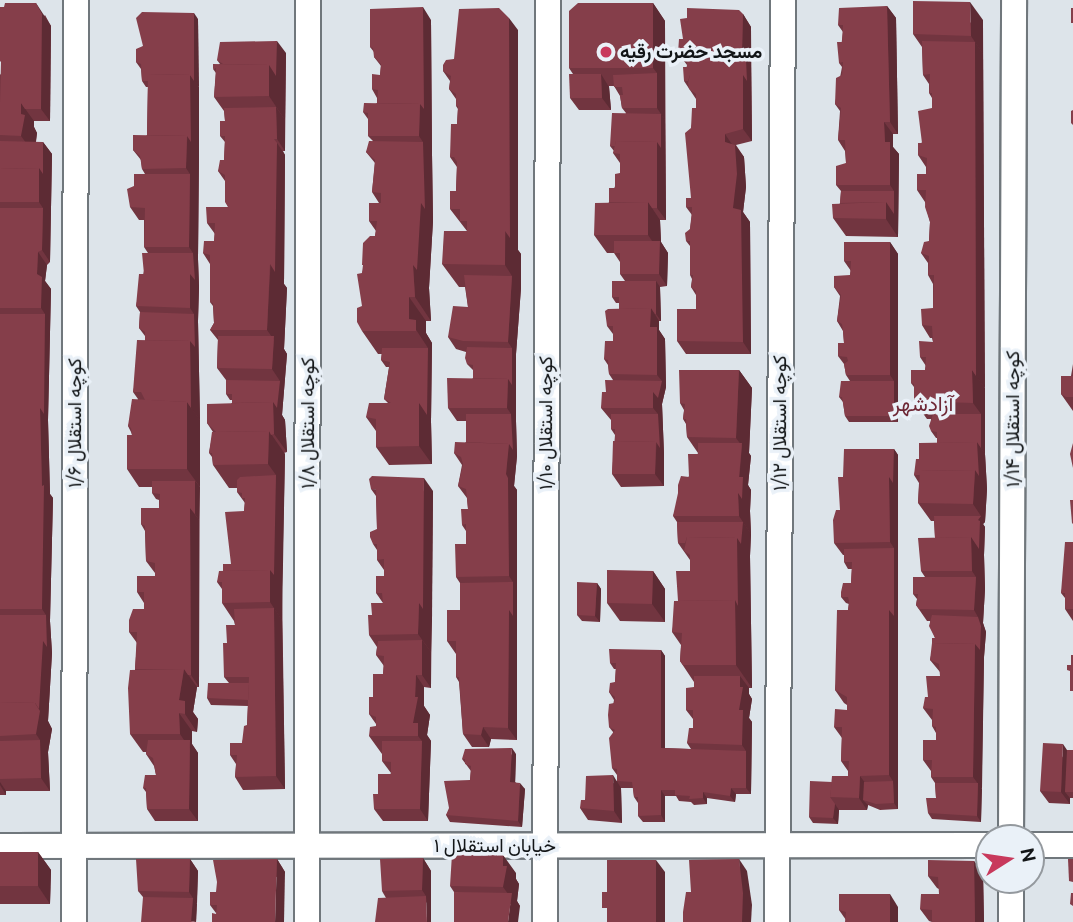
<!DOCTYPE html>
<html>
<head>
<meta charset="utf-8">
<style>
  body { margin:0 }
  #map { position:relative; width:1073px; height:922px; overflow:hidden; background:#dde4ea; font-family:Ubuntu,Vazirmatn,sans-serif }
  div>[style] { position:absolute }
  .roads { filter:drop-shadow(2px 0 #70777c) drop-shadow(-2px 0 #70777c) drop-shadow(0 2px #70777c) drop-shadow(0 -2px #70777c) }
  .street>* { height:24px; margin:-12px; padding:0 12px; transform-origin:12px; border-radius:12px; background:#fff }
  .wall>* { inset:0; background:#723540 }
  .shaded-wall>* { inset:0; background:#5d2b34 }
  .building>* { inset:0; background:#853e4a }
  .dots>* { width:19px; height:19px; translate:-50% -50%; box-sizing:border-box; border:4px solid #eaf1f8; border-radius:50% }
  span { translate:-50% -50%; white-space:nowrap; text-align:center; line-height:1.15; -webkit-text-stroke:7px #eaf1f8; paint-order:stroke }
  .poi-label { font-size:19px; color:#121517; font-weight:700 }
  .left { translate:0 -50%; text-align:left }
  .street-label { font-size:19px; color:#121517 }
  .neighbourhood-label { font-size:21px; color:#6e2836 }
  .north { position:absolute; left:975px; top:824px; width:70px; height:70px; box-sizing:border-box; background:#eaf1f8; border:2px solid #94999e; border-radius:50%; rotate:78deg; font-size:19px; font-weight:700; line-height:28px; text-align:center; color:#121517 }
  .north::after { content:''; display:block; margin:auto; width:24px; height:32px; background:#c8395c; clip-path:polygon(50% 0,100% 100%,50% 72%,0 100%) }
</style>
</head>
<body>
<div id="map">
  <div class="roads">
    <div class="street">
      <div style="left:1011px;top:838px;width:838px;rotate:-89.79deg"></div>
      <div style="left:1031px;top:845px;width:42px"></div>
      <div style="left:0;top:846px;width:989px;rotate:-0.06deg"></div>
      <div style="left:74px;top:922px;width:922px;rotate:-89.88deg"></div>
      <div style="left:307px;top:922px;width:922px;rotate:-89.94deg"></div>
      <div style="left:545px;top:922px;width:922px;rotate:-89.81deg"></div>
      <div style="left:777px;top:922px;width:922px;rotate:-89.63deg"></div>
      <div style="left:1011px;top:922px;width:42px;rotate:-90deg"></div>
    </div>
  </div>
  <div class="wall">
    <div style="clip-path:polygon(653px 3px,665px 21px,666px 220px,660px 220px,661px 242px,668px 253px,667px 286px,660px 287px,661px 321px,659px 321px,659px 330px,665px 339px,666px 387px,662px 404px,664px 454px,664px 486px,621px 487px,612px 474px,615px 435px,611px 429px,611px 420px,601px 408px,606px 392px,613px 380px,609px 374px,608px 365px,604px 359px,613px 341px,613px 334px,607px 326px,619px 309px,619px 303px,616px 303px,612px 297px,625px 281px,620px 274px,620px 262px,614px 253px,607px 253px,594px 235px,609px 202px,620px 173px,620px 163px,613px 153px,614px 151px,610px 146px,626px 113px,622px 108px,620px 96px,614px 86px,609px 86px,611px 110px,579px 110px,570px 98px,573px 74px,569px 68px)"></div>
    <div style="clip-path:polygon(887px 6px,896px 18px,898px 134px,893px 134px,893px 147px,899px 154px,898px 237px,846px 236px,833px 218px,840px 203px,841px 191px,836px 185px,846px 163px,845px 151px,838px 140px,840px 111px,835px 104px,842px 67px,839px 63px,843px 32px,838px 25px)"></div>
    <div style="clip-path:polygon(743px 14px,751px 27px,752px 141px,736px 145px,744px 157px,746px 187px,743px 212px,750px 222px,751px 354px,686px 354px,677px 341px,696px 309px,696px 295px,691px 287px,692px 279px,690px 275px,690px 246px,686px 241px,690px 229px,692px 215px,686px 207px,691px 198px,691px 128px,696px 108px,696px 99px,684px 81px,687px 65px,678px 53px,683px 39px)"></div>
    <div style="clip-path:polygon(45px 15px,51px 26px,50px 121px,34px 121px,34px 127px,37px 133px,36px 142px,43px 142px,52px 154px,50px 262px,47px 265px,45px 281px,51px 289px,48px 420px,50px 494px,53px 498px,50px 621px,52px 653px,48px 721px,52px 729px,48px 752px,50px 791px,6px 791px,6px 795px,0 795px,0 75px)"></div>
    <div style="clip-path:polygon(198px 19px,199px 154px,198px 259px,199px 287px,198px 321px,200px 420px,199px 687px,197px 687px,193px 712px,198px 719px,197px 732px,192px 731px,192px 744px,198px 753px,198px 821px,155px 821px,147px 809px,146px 792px,143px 788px,156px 775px,154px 766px,146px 754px,146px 752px,143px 752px,130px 734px,137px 643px,129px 632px,144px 609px,144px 603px,137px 592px,155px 576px,155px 573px,146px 561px,145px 531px,141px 524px,159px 508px,159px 500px,156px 499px,152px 493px,152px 487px,139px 487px,127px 469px,132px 435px,131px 432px,128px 426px,138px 399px,133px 392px,145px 340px,145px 336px,139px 328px,140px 312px,136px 306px,148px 253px,144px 247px,144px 220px,139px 220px,130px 207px,134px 186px,145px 174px,142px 169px,141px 160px,133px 150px,147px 135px,148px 87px,146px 87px,142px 81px,141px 69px,136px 62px,143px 46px)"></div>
    <div style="clip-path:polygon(431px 20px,432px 154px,433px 221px,429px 288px,431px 321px,426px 321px,426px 333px,432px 343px,431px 421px,432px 464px,389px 465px,376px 447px,376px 431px,366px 417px,388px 403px,384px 399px,389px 367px,386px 367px,381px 360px,382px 354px,378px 354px,362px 331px,362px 273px,375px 236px,376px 231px,369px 221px,379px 203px,372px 192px,375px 163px,366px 152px,373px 141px,368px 136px,368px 119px,363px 112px,377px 103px,377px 98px,372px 89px,380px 75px,381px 66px,374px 57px,374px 52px,370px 47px)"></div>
    <div style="clip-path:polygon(983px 20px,985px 454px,987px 489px,985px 522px,983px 524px,985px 527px,984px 555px,985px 589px,983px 623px,986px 632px,984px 657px,981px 822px,932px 819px,928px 813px,936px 798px,935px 783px,931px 777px,931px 771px,923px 760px,936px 740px,936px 733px,932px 726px,932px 720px,923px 708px,928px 697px,940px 676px,940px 672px,930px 660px,935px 638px,930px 621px,927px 621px,916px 605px,917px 599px,913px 594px,925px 577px,921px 571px,935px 538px,934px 521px,931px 521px,918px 503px,919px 483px,914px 475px,919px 459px,937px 443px,937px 438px,936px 438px,931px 431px,931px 419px,927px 419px,914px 401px,914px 387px,911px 383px,925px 370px,926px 366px,920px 357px,933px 342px,932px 338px,930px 338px,922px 325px,933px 308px,933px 284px,928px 275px,928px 263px,921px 253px,929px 241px,930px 222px,925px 202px,917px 190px,926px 174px,926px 167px,918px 155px,932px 108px,932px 98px,929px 93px,929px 84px,923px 75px,922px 47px,913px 34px)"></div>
    <div style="clip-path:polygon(518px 30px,518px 250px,521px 254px,521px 288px,516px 354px,516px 421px,517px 456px,514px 486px,517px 490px,517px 740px,491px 739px,489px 747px,472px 747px,463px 734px,459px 682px,456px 677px,456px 654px,447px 641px,460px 610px,460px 583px,456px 577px,466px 544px,466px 531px,462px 525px,468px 509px,467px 498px,458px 486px,462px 465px,454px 453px,466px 442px,466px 421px,457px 421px,448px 408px,473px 378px,473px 370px,467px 364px,466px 352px,456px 349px,448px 337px,468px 307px,465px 287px,459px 287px,442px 264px,467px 231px,450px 209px,456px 191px,457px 167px,450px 157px,457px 124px,458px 109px,456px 106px,456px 99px,449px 89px,450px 81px,443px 71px,454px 59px)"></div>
    <div style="clip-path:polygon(286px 53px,285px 151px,283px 151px,285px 155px,284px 284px,287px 288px,284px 349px,287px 354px,282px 415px,285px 420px,287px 452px,284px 453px,285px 454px,282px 588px,285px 789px,243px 790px,235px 777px,236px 764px,230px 755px,242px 743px,247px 725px,248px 706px,211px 705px,207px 698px,229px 683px,224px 677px,227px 643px,235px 625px,234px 621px,222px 603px,222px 589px,217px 582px,223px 571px,231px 564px,244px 511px,245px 503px,237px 492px,237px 488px,229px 488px,213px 465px,212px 457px,209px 453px,213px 432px,207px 423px,232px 403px,232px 400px,230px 400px,226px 394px,226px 380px,217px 368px,218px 340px,210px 330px,214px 323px,213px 306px,210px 302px,210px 264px,203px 253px,214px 241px,215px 234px,207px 223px,228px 207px,225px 181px,218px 171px,224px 160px,225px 142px,220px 136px,225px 121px,224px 111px,214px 97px,216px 73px,213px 69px,220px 64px,217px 60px)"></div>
    <div style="clip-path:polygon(890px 242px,898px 254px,898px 422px,849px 422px,845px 416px,843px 402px,839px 397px,850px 381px,846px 375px,844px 364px,838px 356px,844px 343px,843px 331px,837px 321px,840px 296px,834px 287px,850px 275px,851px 271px,844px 261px)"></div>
    <div style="clip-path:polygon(1073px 364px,1073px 411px,1061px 394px,1071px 376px)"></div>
    <div style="clip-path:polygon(739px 370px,752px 388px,749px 453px,751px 456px,748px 485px,751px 490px,750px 511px,751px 534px,750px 556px,752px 688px,749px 688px,749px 694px,752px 699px,749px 718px,752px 722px,751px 794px,736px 794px,735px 802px,707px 798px,707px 804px,694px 805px,691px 802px,679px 801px,676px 796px,665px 796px,665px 822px,643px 822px,638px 816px,638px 803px,634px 797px,633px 788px,621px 788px,622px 823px,588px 820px,580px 808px,585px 800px,617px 781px,617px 775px,612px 768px,613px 732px,609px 727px,614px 700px,609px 692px,615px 682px,616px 669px,614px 669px,610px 663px,661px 650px,665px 656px,665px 748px,691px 749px,687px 743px,693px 728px,693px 719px,686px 710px,694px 687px,694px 682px,680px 661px,681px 645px,672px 632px,678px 601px,690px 571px,690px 560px,678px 543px,677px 522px,673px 516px,698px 453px,687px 437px,686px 424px,683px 419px,684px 410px,680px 403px)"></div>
    <div style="clip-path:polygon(894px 449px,898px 455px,898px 809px,880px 810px,868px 805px,867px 810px,839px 810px,838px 824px,813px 823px,809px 817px,832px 782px,848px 776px,848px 771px,841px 761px,842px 738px,834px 727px,847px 710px,847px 705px,844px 703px,835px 690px,848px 610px,849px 604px,846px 603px,841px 597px,851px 583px,852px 569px,848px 569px,844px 562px,844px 555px,843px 555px,834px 543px,840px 510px,843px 477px)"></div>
    <div style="clip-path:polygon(371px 489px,433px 491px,431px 688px,424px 687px,424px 706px,430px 715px,427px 735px,431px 741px,428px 821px,383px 821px,374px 809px,378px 794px,391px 773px,382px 761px,382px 754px,369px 736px,376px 726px,376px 724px,369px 714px,373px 697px,383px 674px,384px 666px,376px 655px,377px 647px,369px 635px,372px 615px,383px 603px,376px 593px,384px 576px,384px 570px,377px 560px,377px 550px,373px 544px,377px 529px,376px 496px)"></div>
    <div style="clip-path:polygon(1073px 542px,1073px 621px,1065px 609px,1065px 598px,1061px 593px)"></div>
    <div style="clip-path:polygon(653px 571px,665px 589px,665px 622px,620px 621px,607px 603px)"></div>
    <div style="clip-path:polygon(597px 583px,601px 589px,600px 622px,582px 621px,577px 615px)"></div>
    <div style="clip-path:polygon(1067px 750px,1073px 750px,1073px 798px,1070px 798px,1070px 804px,1049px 803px,1040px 791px)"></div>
    <div style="clip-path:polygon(516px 754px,515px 782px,525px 789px,522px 827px,450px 822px,446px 815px,470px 780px,471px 771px,462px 759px)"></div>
    <div style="clip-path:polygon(0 852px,38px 852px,51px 870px,50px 904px,0 904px)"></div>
    <div style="clip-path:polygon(423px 858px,431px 871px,431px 903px,386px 898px,382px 891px)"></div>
    <div style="clip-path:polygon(190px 859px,198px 871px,196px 922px,143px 897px,138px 891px)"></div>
    <div style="clip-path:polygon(277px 859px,285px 872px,216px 913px,210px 905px,216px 892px)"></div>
    <div style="clip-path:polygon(974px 861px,983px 873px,984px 922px,932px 922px,929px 921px,920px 909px,939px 894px,939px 889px,937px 888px,928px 876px)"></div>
    <div style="clip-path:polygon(516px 873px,516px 879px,519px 884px,517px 901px,520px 906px,454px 892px,450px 886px)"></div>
    <div style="clip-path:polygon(898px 907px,846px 920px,839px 910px)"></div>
  </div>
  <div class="shaded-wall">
    <div style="clip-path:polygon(970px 2px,983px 20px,983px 54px,971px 36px)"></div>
    <div style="clip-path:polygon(36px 3px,51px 26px,50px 121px,41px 109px)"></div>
    <div style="clip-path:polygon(653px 3px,665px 21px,665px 120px,657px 108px,657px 73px,653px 68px)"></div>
    <div style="clip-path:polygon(887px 6px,896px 18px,898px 134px,890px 122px)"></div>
    <div style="clip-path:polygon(423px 7px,431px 20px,432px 154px,433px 221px,429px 288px,431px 321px,415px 297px,413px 265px,423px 142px,419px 136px)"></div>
    <div style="clip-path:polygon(194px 13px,198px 19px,199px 87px,194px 81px)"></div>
    <div style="clip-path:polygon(743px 14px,751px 27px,751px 65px,742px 53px)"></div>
    <div style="clip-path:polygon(509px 18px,518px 30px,518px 250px,521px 254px,521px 288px,516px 354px,516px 421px,517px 456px,514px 486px,517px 490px,517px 740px,508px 728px,509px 610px,513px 582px,509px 576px,506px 474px,511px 414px,507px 408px,508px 379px,512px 348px,508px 342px,512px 276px,505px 265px)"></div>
    <div style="clip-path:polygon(277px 41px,286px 53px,285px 120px,269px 96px,269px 65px)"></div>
    <div style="clip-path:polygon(975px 42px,983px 54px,985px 388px,976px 376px)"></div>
    <div style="clip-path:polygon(746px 59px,751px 65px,752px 141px,743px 129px,743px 75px)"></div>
    <div style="clip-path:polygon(601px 74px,609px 87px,611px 110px,602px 98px)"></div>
    <div style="clip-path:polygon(190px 75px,199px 87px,199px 154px,198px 259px,199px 287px,198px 321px,200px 420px,191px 408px,190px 341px,194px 314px,190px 308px,190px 274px,193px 253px,189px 247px,190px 174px,186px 168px)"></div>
    <div style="clip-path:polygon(21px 103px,34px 121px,34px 127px,37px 133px,34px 154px,21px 136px)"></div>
    <div style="clip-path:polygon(276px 107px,285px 120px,285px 151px,277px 139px)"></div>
    <div style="clip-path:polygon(661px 114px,665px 120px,666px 220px,657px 208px,657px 142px)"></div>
    <div style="clip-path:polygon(884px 122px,893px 134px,893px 147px,899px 154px,898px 237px,886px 219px,886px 202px,894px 191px,890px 185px,885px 142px)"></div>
    <div style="clip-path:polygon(725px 134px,733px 146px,725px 142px)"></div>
    <div style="clip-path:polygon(43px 142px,52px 154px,50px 262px,42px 250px,43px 208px,39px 202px,39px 168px)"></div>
    <div style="clip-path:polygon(277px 143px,285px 155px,284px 284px,287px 288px,284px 349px,287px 354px,282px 415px,285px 420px,287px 452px,274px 434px,273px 402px,280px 381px,272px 369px,274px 340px,267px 330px)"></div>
    <div style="clip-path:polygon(735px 145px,744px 157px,746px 187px,743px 212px,750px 222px,751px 354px,743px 342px,733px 208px)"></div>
    <div style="clip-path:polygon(648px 202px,660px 220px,661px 242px,668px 253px,667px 286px,659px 274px,659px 251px,648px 235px)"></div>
    <div style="clip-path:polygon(890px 242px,898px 254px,898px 422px,894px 416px,894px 381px,890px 375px)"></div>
    <div style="clip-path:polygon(38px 252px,47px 265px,45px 281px,51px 289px,48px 420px,50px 494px,53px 498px,50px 621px,52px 653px,48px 721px,52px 729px,48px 752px,50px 791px,41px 778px,40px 740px,36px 734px,35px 703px,46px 615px,42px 609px,42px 486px,40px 408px,45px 314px,41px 308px,37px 274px)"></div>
    <div style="clip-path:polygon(656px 281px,660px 287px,661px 321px,656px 314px)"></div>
    <div style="clip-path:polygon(409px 297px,426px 321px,426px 333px,432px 343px,431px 421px,432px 464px,419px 446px,419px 403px,428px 348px,409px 319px)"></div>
    <div style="clip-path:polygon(651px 308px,659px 321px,659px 330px,665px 339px,666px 387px,662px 404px,664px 454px,664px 486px,655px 474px,658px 414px,653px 408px,653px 392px,662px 381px,657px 375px,650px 327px)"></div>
    <div style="clip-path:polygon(739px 370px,752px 388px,749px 453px,751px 456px,748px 485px,751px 490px,750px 511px,751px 534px,739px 516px,738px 493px,742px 446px,736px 438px)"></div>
    <div style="clip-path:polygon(972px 370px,985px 388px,985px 454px,981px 448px,981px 414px,973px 403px)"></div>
    <div style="clip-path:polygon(187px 402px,200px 420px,200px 487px,187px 469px)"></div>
    <div style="clip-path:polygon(269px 431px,285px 454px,282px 620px,270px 602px,270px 570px,276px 475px,268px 464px)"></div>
    <div style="clip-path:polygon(977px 442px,985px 454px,987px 489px,985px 522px,983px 524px,985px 527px,984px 555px,985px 589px,983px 623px,986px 632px,984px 657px,982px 789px,973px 777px,975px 644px,978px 617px,974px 610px,976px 577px,972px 571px,971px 537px,978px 520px,981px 516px,973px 504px)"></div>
    <div style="clip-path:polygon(894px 449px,898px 455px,898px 809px,894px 803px,893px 781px,889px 775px,889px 610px,894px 548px,890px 542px,889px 477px)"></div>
    <div style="clip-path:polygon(424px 478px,433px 491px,432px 621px,431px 652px,418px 634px)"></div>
    <div style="clip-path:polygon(195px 481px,200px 487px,199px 520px,195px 514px)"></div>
    <div style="clip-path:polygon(190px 508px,199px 520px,199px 687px,191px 675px)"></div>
    <div style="clip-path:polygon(743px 522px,751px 534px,750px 556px,752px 688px,736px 665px,735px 600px,737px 538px)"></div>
    <div style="clip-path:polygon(653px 571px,665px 589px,665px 622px,652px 604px)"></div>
    <div style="clip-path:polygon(597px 583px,601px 589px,600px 622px,595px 616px)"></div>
    <div style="clip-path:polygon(274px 608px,282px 620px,285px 789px,276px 776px)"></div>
    <div style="clip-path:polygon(422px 640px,431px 652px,431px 688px,422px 675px)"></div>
    <div style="clip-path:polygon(661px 650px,665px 656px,665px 754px,661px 748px)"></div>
    <div style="clip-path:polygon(184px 669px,197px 687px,193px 712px,198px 719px,197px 732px,185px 714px,179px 700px)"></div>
    <div style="clip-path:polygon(416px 675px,424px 687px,424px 706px,430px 715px,427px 735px,431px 741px,428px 821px,420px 809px,422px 741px,418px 736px,413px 723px,415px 703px)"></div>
    <div style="clip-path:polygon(740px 676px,749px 688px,749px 694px,752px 699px,749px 718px,752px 722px,751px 794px,746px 788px,746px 751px,742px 745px,739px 710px)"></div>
    <div style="clip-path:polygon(179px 713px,192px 731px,192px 744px,198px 753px,198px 821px,189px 809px,190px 749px,180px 734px)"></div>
    <div style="clip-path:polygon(483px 727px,491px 739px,489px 747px,481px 735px)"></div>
    <div style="clip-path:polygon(1063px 744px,1071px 756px,1065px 792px,1070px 798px,1070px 804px,1061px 792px)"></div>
    <div style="clip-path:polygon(512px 748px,516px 754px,515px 788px,510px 782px)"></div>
    <div style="clip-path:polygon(613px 775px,621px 788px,622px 823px,614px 811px)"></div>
    <div style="clip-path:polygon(860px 776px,869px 788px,863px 800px,868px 805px,867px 810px,859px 798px)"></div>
    <div style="clip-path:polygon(0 782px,6px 791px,6px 795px,0 785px)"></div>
    <div style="clip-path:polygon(520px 783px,525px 789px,522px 827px,518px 821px)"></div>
    <div style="clip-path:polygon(978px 783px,982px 789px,981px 822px,977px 816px)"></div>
    <div style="clip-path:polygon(731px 788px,736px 794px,735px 802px,730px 796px)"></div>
    <div style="clip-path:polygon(661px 790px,665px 796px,665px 822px,661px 815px)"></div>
    <div style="clip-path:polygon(703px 792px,707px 798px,707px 804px,703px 798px)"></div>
    <div style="clip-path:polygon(835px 804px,839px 810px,838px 824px,833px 818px)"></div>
    <div style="clip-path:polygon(38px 852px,51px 870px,50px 904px,38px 886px)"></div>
    <div style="clip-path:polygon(503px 855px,516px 873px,516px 879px,519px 884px,517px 901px,520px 906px,518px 922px,508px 922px,511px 898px,503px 887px)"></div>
    <div style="clip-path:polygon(423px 858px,431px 871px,431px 922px,427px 922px,426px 896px,422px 890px)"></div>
    <div style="clip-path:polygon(190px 859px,198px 871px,197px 904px,189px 892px)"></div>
    <div style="clip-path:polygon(277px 859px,285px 872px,284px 922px,275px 922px)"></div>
    <div style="clip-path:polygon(739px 859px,747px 871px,752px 905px,751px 922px,742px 922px)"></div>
    <div style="clip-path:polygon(656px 860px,665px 872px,665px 922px,656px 922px)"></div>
    <div style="clip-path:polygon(974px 861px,983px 873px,984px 922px,975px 922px)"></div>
    <div style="clip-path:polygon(890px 894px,898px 907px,898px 922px,890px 922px)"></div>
    <div style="clip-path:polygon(193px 898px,197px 904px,196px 922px,191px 921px)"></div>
  </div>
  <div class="building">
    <div style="clip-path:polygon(913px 1px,970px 2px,971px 36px,913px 34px)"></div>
    <div style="clip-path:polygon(5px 3px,36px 3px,42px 14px,41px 109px,25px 109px,21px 103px,0 103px,1px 62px,0 61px,0 7px,4px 7px)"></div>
    <div style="clip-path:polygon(578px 3px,653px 3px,653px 68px,569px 68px,569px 11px)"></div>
    <div style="clip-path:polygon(887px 6px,890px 122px,884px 122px,885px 142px,890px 142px,890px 185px,836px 185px,836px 166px,846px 163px,845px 140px,838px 140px,841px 108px,835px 104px,836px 78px,842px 75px,843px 62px,839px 63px,837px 42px,842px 42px,843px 25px,838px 25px,839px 8px)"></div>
    <div style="clip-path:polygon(423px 7px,424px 109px,420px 104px,377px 103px,378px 90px,372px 89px,372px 74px,380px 75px,381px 64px,374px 57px,373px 48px,370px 47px,370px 9px)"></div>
    <div style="clip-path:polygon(499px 8px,509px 18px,510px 238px,505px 231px,467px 231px,467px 221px,460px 221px,460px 209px,450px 209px,450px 191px,456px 191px,457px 162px,454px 157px,450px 157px,451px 124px,457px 124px,458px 106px,456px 106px,456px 94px,449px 89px,451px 76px,443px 71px,443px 65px,446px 60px,454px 59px,459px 9px)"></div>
    <div style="clip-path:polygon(687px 8px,739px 10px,743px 14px,742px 53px,678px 53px,679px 39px,683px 39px,680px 19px,687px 18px)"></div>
    <div style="clip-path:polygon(1071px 8px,1073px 8px,1073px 23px,1071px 23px)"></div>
    <div style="clip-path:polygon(142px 12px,194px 13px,194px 81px,190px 75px,148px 74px,148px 81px,142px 81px,141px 64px,136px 62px,136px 49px,143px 46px,136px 18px)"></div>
    <div style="clip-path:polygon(277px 41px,276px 76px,269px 65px,223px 64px,217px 60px,220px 42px)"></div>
    <div style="clip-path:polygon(922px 41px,975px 42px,976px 376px,972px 370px,925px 370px,926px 357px,920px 357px,919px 341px,933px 342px,932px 326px,922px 325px,921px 309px,933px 308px,934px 275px,928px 275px,929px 256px,921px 253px,924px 242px,929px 241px,930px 222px,925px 207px,926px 190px,917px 190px,917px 174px,926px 174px,927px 158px,918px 155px,918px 143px,922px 143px,918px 111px,932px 108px,932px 93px,929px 93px,930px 74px,923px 75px)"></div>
    <div style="clip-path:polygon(687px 58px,746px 59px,747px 81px,743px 75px,690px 75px,688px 81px,684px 81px,683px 67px,687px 67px)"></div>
    <div style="clip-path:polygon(213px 64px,269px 65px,269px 96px,214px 97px,216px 68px,213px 69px)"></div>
    <div style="clip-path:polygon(657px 73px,657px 108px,622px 108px,620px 95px,623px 95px,622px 87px,614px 87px,613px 75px)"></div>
    <div style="clip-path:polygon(148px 74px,190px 75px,191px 142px,187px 136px,147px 135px)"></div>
    <div style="clip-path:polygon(569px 74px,601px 74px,602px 98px,570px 98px)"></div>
    <div style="clip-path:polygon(690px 75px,743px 75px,743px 129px,725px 134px,725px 142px,735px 145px,737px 174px,733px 208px,741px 210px,743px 342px,677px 341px,677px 309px,696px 309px,696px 291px,691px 287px,693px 275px,690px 275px,690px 241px,686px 241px,685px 233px,690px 229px,692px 210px,692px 207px,686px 207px,686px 198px,691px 198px,685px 133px,691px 128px,692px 108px,696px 108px,696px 94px,689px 89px,688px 83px)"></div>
    <div style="clip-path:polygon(0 103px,21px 103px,21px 114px,25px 115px,21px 136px,0 135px)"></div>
    <div style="clip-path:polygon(364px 103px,420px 104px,419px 136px,368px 136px,368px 113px,363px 112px)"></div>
    <div style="clip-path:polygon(276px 107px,277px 139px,274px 139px,277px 143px,275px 272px,270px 264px,210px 264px,210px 265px,210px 255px,203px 253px,204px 241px,214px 241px,215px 223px,207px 223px,206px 207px,228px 207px,225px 202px,225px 175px,218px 171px,220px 160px,224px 160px,225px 136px,220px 136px,220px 121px,225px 121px,224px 108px)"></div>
    <div style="clip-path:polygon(1073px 110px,1073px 125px,1071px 123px,1071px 111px)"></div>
    <div style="clip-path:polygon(612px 113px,661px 114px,661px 148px,657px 142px,616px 141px,615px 146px,610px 146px)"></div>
    <div style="clip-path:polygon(133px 135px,187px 136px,186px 168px,142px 169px,140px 156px,133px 150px)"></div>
    <div style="clip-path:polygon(0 141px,43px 142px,43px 174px,39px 168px,0 169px)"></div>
    <div style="clip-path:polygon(369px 141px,423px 142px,425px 209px,421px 203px,381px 203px,381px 193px,372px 192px,375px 160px,366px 152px)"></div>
    <div style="clip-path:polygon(616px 141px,657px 142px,657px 208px,652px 208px,648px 202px,609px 202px,609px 188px,615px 188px,615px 174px,620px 173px,620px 154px,613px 153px)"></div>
    <div style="clip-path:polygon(39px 168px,39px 202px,0 202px,0 169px)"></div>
    <div style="clip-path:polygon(134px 174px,190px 174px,189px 247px,144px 247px,145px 208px,130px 207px,127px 189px,134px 186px)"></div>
    <div style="clip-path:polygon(841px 191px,894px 191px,894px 214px,886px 202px,840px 203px)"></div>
    <div style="clip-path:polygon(648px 202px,648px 235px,594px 235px,595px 203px)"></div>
    <div style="clip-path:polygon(886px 202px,886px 219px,833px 218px,832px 204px)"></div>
    <div style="clip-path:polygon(369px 203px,421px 203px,417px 270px,413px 265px,362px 265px,363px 243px,370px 236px,375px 236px,377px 221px,369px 221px)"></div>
    <div style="clip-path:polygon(0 208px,43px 208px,42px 250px,38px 252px,37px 274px,42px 277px,41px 308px,0 308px)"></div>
    <div style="clip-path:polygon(444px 231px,505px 231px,505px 265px,442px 264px)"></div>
    <div style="clip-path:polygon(614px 241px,660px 241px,659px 274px,620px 274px,620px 253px,614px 253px)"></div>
    <div style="clip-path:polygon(844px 242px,890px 242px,890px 375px,846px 375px,844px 364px,848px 361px,847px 357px,838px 356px,838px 343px,844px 343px,843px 331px,842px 324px,837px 321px,841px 295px,834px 287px,834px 276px,850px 275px,851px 261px,844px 261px)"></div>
    <div style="clip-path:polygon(142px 253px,193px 253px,195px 280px,190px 274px,144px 274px)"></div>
    <div style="clip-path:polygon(210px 264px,270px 264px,267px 330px,210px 330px,214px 323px,213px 303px,210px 302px)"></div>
    <div style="clip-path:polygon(363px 265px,413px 265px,415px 297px,409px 297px,409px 319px,416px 320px,416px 331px,362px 331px,357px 322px,357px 308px,362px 306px,357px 274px,362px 273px)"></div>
    <div style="clip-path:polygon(139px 274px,190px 274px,190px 308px,136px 306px)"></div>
    <div style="clip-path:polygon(464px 275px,512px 276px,508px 342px,463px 341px,448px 337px,453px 306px,468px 307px)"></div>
    <div style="clip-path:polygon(612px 281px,656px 281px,656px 314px,655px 314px,651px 308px,619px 309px,619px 297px,612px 297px)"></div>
    <div style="clip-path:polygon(651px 308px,650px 327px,657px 327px,657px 375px,609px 374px,608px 360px,604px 359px,605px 341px,613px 341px,613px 326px,607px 326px,605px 311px,608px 309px)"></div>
    <div style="clip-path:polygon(140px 312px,194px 314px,195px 347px,190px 341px,145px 340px,145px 332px,139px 328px)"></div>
    <div style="clip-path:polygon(0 314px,45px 314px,44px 414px,40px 408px,0 408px)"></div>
    <div style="clip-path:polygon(218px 336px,274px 336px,272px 369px,217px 368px)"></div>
    <div style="clip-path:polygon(137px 340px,190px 341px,191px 408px,187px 402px,145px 400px,141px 392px,133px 392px)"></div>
    <div style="clip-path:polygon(467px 347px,512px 348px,512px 385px,508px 379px,473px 378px,473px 365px,467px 364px,465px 358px)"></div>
    <div style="clip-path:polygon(382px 348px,428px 348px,427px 415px,419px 403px,391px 403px,384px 399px,390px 362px,381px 360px)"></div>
    <div style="clip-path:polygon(679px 370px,739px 370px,736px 438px,687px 437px,686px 419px,683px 419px,685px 404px,680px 403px)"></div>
    <div style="clip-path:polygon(911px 370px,972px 370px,973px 403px,914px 401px,914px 384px,911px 383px)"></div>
    <div style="clip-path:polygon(1061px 376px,1073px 376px,1073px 397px,1066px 397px,1061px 394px)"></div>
    <div style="clip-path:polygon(447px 378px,508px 379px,507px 408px,448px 408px)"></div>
    <div style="clip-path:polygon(226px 380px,280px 381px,277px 408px,273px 402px,232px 403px,232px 394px,226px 394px)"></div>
    <div style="clip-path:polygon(605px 380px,662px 381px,658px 398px,653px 392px,606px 392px)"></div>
    <div style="clip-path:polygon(841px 381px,894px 381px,894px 416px,845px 416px,842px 397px,839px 397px)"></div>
    <div style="clip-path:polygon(602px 392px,653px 392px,653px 408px,601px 408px)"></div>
    <div style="clip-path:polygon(132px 399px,187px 402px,187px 469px,127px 469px,127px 435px,132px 435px,131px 428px,128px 426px)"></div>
    <div style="clip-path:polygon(273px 402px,274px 434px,271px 435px,269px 431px,216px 432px,207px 423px,207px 404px)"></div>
    <div style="clip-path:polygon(369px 403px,419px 403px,419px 446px,376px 447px,376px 419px,366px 417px)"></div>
    <div style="clip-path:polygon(0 408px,40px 408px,42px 486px,44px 485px,42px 609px,0 609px)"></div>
    <div style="clip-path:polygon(466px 414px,511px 414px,513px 450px,509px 444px,466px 442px)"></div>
    <div style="clip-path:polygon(611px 414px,658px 414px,660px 448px,656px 442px,615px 441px,615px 429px,611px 429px)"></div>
    <div style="clip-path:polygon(933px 414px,981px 414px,981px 448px,977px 442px,937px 443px,937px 432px,931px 431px,929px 426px)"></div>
    <div style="clip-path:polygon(269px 431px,268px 464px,213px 465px,212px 453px,209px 453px,212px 432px)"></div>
    <div style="clip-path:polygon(613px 441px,656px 442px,655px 474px,612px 474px)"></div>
    <div style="clip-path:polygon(455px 442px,509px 444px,506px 474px,508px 478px,509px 576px,456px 577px,455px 544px,466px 544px,466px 524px,462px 525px,461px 509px,468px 509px,466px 489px,458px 486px,463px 464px,461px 457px,454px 453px)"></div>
    <div style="clip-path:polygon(977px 442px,979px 476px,975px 470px,920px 471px,920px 475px,914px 475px,916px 459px,919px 459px,919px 443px)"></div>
    <div style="clip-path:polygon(698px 443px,742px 443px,739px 477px,743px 477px,742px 499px,738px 493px,678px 493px,678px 485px,681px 476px,689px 477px,688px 454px,698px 454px)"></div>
    <div style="clip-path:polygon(1073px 443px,1073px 468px,1070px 454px)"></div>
    <div style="clip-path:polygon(844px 449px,894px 449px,893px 483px,889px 477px,843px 477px)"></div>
    <div style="clip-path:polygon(975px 470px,973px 504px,918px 503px,920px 471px)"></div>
    <div style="clip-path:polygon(276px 475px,274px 575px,270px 570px,223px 571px,223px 564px,231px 564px,225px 512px,244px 511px,245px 498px,242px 498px,242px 493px,237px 492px,237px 480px,240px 477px)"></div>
    <div style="clip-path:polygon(372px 476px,424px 478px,423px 609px,419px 603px,383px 603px,382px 593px,376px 593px,376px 576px,384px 576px,384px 559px,377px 560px,377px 544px,373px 544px,370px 537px,370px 532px,377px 529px,376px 489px,371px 489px,369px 479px)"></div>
    <div style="clip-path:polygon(838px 477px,889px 477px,890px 542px,834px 543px,833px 520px,836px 510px,840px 510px)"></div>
    <div style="clip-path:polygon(152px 481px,195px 481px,195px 514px,190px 508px,159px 508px,160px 494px,152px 493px)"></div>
    <div style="clip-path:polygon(678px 493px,738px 493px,739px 516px,673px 516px)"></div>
    <div style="clip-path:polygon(1070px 500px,1073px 500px,1073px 524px,1072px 523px)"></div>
    <div style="clip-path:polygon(141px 508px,190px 508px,191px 675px,188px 675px,184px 669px,135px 669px,137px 632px,129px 632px,129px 620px,133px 609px,144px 609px,144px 592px,137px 592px,137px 576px,155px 576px,155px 563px,146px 561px,145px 526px,141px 524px)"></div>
    <div style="clip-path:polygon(934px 516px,981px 516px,978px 520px,980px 521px,979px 549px,971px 537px,935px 538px)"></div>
    <div style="clip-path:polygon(677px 522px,743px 522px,741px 544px,737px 538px,687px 537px,685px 543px,678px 543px)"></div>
    <div style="clip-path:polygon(687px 537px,737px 538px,738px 606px,735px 600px,678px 601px,676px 571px,690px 571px,690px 555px,684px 551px)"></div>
    <div style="clip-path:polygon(971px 537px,972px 571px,921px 571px,918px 538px)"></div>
    <div style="clip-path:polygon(1065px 542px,1073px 542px,1073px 609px,1065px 609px,1065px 593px,1061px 593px)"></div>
    <div style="clip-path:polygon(894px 548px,894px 616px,889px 610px,848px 610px,849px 601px,848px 597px,841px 597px,841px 592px,843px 583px,851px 583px,852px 562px,844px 562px,844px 549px)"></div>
    <div style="clip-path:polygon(270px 570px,270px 602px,222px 603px,222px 582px,217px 582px,219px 571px)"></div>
    <div style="clip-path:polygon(607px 570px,653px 571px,652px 604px,607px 603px)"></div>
    <div style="clip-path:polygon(913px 577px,976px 577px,974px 610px,919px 609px,916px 605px,918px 594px,913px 594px)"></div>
    <div style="clip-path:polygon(513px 582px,513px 616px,509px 610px,460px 610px,460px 583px)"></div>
    <div style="clip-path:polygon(577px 582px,597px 583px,595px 616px,577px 615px)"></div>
    <div style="clip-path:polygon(735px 600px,736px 665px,683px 665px,680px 661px,682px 633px,672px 632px,674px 601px)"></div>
    <div style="clip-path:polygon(371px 603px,419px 603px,418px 634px,369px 635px,368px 615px,372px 615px)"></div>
    <div style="clip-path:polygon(274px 608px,276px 776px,235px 777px,237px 755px,230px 755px,230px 743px,242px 743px,244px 726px,247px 725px,249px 677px,224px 677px,223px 643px,227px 643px,226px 625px,235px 625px,234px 609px)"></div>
    <div style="clip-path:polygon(447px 610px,509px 610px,508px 728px,483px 727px,481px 735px,463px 734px,459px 677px,456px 677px,456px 641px,447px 641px)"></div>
    <div style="clip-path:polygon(837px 610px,889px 610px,889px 775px,860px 776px,859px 798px,830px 797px,832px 776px,848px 776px,849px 761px,841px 761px,842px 727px,834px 727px,835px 709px,847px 710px,847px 697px,835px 690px)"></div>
    <div style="clip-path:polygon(0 615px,46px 615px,47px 647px,43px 641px,0 641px)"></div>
    <div style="clip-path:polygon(932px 615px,978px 617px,981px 626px,980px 650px,975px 644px,932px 643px,932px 645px,932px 638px,935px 638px,929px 626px)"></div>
    <div style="clip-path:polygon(422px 640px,422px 675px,416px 675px,415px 697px,373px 697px,373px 674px,383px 674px,384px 656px,376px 655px,378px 641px)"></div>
    <div style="clip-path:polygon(0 641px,43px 641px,39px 709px,35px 703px,0 702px)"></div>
    <div style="clip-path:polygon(932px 643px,975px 644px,973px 777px,931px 777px,932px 760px,923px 760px,923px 740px,936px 740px,936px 727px,932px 726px,933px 709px,923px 708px,925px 697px,928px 697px,926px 676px,940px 676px,939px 664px,930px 660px)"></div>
    <div style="clip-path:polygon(609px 649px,661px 650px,661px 748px,746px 751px,746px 788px,731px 788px,730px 796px,703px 792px,703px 798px,689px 799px,690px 796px,675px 795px,675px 790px,661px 790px,661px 815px,638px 816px,638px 797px,634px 797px,632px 782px,617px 781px,617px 769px,612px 768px,609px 738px,615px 730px,609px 727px,608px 715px,609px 704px,614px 703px,615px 697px,609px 692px,610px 683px,615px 682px,616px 663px,610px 663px)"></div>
    <div style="clip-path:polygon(1071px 655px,1073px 655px,1073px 691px,1070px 691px,1070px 671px,1067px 670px,1067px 665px,1071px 665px)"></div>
    <div style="clip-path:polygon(184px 669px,179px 700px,185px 701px,185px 714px,179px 713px,180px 734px,130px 734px,128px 688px,130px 670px)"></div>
    <div style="clip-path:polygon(694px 676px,740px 676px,740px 687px,743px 687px,739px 710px,743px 710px,742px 745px,687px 743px,689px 728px,693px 728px,693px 710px,686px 710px,686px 688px,694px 687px)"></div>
    <div style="clip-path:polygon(208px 683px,249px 683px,248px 700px,207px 698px)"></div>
    <div style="clip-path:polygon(369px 697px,418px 697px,413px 723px,418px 723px,418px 736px,369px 736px,370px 727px,376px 726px,376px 717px,369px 714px)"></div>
    <div style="clip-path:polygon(0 702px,35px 703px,40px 711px,36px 734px,0 736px)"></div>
    <div style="clip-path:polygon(40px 740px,41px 778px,0 779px,0 741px)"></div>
    <div style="clip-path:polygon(148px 740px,190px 740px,189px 809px,147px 809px,146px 788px,143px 788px,145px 775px,156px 775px,153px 758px,146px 754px)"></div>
    <div style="clip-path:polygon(382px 741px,422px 741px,420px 809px,374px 809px,373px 794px,378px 794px,378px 774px,391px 774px,391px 762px,382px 761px)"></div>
    <div style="clip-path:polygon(1043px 743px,1063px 744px,1061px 792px,1040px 791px)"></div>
    <div style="clip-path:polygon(512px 748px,510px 782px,520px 783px,518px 821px,446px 815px,449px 808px,444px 781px,470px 780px,471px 766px,465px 764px,465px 759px,462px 759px,465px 749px)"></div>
    <div style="clip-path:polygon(1067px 750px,1073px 750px,1073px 792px,1065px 792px)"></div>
    <div style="clip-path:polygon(613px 775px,614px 811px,580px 808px,581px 800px,585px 800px,586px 776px)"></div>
    <div style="clip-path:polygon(810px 781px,832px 782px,830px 797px,835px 804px,833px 818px,809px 817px)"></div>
    <div style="clip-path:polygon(893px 781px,894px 803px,876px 804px,863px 800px,864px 782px)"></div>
    <div style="clip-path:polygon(935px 783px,978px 783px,977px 816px,928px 813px,926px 798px,936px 798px)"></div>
    <div style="clip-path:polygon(0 852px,38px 852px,38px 886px,0 886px)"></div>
    <div style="clip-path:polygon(452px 854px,503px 855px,503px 866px,507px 866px,503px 887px,450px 886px)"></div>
    <div style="clip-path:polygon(423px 858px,422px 890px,382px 891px,380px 859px)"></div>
    <div style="clip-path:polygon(136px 859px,190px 859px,189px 892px,138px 891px)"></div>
    <div style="clip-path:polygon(277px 859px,275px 922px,212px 922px,212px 913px,216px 914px,217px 905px,210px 905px,210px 892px,216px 892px,217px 882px,213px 860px)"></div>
    <div style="clip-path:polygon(739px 859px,743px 893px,742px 922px,683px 922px,683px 912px,686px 892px,691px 892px,689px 860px)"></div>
    <div style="clip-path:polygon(1068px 859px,1073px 859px,1073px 882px,1069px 881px)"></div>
    <div style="clip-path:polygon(607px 860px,656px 860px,656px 922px,607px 922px,607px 908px,602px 908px,602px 892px,607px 892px)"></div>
    <div style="clip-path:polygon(928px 860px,974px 861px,975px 922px,932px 922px,932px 910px,920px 909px,921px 894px,939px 894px,938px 877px,928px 876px)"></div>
    <div style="clip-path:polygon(454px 892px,512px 893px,508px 922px,454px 922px)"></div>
    <div style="clip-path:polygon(1071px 893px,1073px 893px,1073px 906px,1070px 904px)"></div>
    <div style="clip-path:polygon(839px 894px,890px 894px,890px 922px,845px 922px,846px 912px,839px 910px)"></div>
    <div style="clip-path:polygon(426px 896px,427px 922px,375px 922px,378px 898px)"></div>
    <div style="clip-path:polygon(143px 897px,193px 898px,191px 921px,196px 922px,141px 922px)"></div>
  </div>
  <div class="dots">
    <div style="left:606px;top:52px;background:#c8395c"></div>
  </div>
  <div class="poi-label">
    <span class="left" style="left:620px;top:52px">مسجد حضرت رقیه</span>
  </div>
  <div class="street-label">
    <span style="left:1013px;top:419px;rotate:-90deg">کوچه استقلال ۱/۱۴</span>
    <span style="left:75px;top:423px;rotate:-90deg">کوچه استقلال ۱/۶</span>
    <span style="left:308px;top:423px;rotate:-90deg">کوچه استقلال ۱/۸</span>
    <span style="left:546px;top:423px;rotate:-90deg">کوچه استقلال ۱/۱۰</span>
    <span style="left:780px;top:423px;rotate:-90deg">کوچه استقلال ۱/۱۲</span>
    <span style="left:495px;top:846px">خیابان استقلال ۱</span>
  </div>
  <div class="neighbourhood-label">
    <span style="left:923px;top:403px">آزادشهر</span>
  </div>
  <div class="north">N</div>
</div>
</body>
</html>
